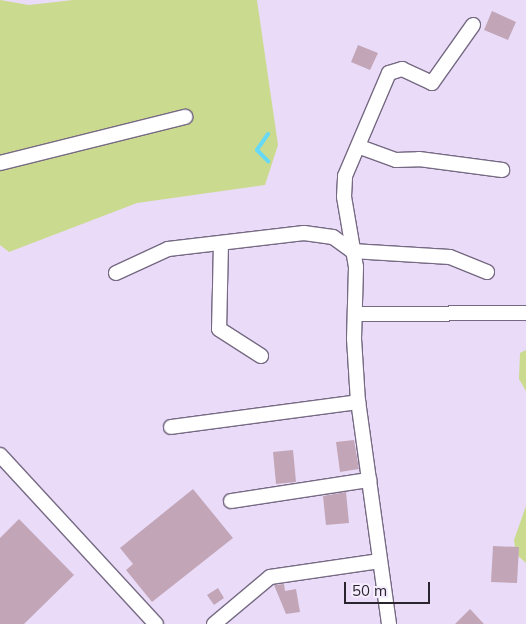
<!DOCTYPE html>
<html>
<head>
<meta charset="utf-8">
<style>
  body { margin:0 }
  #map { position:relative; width:526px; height:624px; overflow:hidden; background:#eadcf9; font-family:Mulish,sans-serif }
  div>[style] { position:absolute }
  .green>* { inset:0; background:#cada8e }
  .stream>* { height:4px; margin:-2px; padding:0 2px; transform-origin:2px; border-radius:2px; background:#67d9f5 }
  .building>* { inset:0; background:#c2a6b8 }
  .roads { filter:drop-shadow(1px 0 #766a83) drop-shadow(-1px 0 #766a83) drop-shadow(0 1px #766a83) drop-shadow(0 -1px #766a83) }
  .minor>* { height:14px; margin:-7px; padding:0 7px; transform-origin:7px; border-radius:7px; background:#fff }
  span { translate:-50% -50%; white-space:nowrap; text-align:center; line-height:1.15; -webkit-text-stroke:4px #f5ecfd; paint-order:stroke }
  .scale { position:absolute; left:344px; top:582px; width:86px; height:22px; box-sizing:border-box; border:2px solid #29242e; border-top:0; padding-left:6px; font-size:15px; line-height:18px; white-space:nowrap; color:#29242e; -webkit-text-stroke:4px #f5ecfd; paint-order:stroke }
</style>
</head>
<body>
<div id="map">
  <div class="green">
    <div style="clip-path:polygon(0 0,29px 5px,73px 0,257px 0,278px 145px,265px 185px,137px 203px,9px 252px,0 245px)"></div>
    <div style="clip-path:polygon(526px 350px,526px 391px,519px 379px,520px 353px)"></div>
    <div style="clip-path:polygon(526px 506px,526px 563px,516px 554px,514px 540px)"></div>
  </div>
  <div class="stream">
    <div style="left:268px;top:134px;width:19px;rotate:125deg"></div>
    <div style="left:257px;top:150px;width:16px;rotate:45deg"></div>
  </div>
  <div class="building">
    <div style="clip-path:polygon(492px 11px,516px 22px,508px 40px,484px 30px)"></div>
    <div style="clip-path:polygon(358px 45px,378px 53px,370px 70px,351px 62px)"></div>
    <div style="clip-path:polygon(354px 440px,359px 469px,340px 472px,336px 442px)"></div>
    <div style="clip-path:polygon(293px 450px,296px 482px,276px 484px,273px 452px)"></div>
    <div style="clip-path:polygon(193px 489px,233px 538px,152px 602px,126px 570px,133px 564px,120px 548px)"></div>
    <div style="clip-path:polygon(346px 492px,349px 523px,326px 525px,323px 496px)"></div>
    <div style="clip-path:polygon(19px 519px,74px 575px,24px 624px,0 624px,0 538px)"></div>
    <div style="clip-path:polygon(493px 546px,519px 547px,517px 583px,491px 582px)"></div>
    <div style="clip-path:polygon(284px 584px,285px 591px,296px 589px,300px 612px,286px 614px,274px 585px)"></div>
    <div style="clip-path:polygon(218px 588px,224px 598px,214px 605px,207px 595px)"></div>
    <div style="clip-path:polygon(470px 609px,484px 624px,455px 624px)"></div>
  </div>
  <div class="roads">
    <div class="minor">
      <div style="left:360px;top:147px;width:38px;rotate:20deg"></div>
      <div style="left:396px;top:160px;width:23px;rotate:-2deg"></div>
      <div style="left:419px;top:159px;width:84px;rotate:7.5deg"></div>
      <div style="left:0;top:163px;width:191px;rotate:-14deg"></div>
      <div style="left:221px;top:243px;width:86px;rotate:91.3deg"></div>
      <div style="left:219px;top:329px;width:50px;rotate:32.7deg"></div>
      <div style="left:116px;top:273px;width:57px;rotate:-24.8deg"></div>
      <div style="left:168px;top:249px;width:137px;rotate:-6.7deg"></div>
      <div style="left:304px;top:233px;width:29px;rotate:8deg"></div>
      <div style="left:333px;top:237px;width:24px;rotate:36deg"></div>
      <div style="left:352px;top:251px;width:98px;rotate:3.5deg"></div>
      <div style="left:450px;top:257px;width:40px;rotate:22deg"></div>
      <div style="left:355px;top:314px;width:171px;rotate:-0.3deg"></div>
      <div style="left:171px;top:427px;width:189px;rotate:-7.6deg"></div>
      <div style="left:0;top:455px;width:230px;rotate:47.3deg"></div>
      <div style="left:231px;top:501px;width:140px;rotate:-8.7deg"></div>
      <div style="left:214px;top:624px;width:73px;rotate:-40deg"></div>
      <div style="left:270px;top:577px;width:111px;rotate:-8.3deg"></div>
      <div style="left:389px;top:624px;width:224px;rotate:-97.9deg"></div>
      <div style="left:358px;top:402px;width:63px;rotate:-93.6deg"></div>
      <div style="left:354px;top:339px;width:72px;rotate:-88.4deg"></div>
      <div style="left:356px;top:267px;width:71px;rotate:-99.7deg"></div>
      <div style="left:344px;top:197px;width:21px;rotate:-87deg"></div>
      <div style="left:345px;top:176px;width:112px;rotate:-66.9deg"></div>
      <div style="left:389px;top:73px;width:14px;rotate:-17deg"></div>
      <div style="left:402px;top:69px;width:33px;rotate:25deg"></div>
      <div style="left:432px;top:83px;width:71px;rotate:-54.7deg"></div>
    </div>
  </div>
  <div class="scale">50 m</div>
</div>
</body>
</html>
